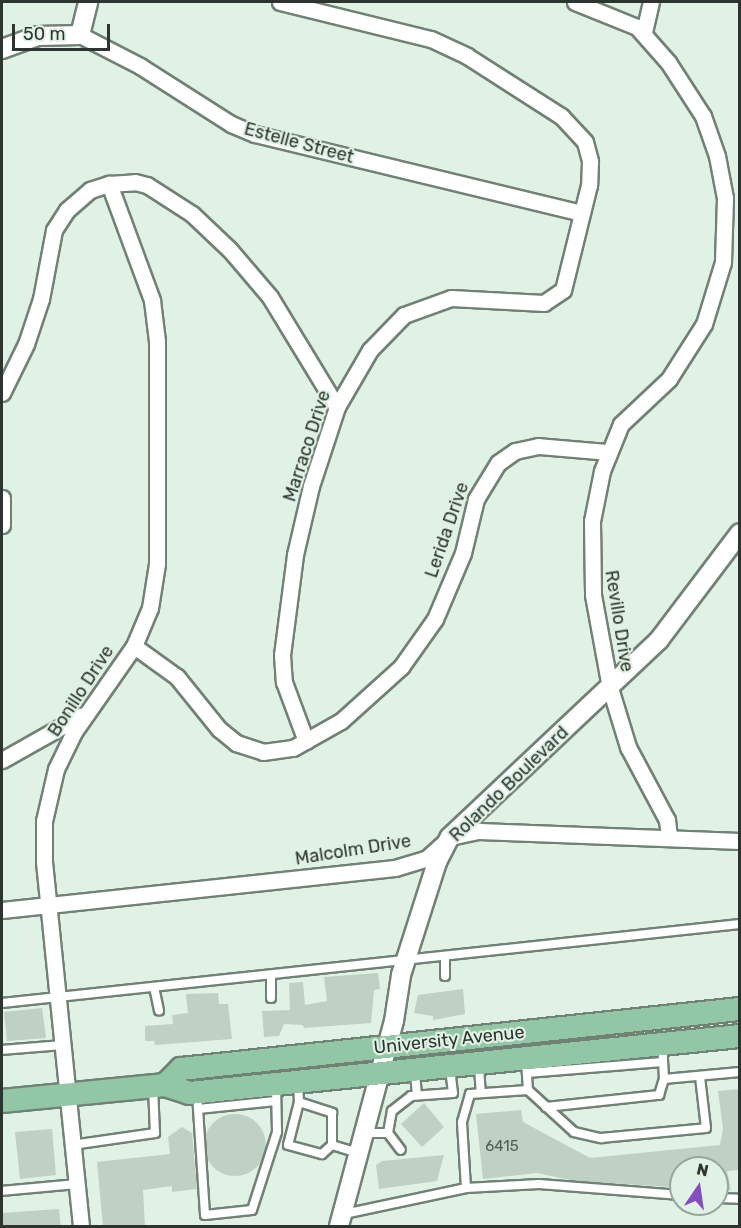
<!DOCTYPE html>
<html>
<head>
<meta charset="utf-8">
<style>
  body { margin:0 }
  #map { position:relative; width:741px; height:1228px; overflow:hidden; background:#e0f1e5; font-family:Rubik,sans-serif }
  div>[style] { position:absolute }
  .building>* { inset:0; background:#bfd0c4 }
  .round { border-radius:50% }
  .roads { filter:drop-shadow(2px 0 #718176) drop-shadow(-2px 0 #718176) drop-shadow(0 2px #718176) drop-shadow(0 -2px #718176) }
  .service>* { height:8px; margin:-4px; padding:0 4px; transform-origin:4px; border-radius:4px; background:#fff }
  .minor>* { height:15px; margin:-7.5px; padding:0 7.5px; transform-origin:7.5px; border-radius:7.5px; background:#fff }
  .tertiary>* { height:18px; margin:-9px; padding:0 9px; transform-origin:9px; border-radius:9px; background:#fff }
  .primary>* { height:22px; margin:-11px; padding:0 11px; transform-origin:11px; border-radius:11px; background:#91c7a5 }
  span { translate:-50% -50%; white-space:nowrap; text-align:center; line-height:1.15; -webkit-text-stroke:4.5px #e0f1e5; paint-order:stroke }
  .number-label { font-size:15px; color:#525c55 }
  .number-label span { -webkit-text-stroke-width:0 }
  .street-label { font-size:18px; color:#2e3530 }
  .frame { position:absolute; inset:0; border:3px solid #2e3530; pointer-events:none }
  .north { position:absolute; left:669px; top:1156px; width:60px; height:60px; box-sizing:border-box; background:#e0f1e5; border:2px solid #99a69d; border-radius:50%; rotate:13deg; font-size:16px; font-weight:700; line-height:24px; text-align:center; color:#2e3530 }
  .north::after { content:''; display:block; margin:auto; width:21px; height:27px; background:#874cc2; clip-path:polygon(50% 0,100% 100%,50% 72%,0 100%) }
  .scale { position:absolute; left:12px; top:24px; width:98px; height:27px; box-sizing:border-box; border:3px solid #2e3530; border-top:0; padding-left:8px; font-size:18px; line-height:21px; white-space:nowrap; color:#2e3530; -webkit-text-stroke:4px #e0f1e5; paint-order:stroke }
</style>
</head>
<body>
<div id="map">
  <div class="building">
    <div style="clip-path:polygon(378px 973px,380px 989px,374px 990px,371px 1023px,304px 1028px,303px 1025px,284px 1024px,279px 1036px,264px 1037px,262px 1011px,290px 1010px,289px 983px,303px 982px,305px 1005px,327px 1001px,324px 977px)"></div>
    <div style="clip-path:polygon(463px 989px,465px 1014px,433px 1020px,433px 1016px,414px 1013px,418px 995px)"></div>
    <div style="clip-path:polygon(218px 993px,219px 1004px,228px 1004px,232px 1039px,155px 1045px,154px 1041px,145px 1041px,145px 1026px,173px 1024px,172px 1015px,188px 1013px,186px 994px)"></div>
    <div style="clip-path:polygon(42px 1008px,46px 1038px,7px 1041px,4px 1012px)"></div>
    <div style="clip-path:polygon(740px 1089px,740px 1170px,727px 1171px,731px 1190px,717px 1191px,717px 1168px,681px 1168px,681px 1186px,671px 1187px,575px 1181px,537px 1173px,483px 1179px,476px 1114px,521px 1110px,523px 1122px,590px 1158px,720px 1145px,723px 1129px,718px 1091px)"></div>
    <div style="clip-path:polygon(424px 1103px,444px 1127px,422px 1147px,401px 1124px)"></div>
    <div class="round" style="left:204px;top:1114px;width:62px;height:62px"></div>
    <div style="clip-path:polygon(182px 1127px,192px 1133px,197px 1189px,172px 1192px,172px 1186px,143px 1190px,145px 1227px,103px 1227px,97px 1162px,170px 1154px,168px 1137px)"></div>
    <div style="clip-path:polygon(52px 1129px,56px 1175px,20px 1179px,15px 1132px)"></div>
    <div style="clip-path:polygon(444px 1155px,437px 1181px,379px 1189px,376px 1165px,382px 1161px)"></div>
    <div style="clip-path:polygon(59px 1209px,61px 1227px,2px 1227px,2px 1213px)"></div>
  </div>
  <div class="roads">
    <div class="service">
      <div style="left:445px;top:957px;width:19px;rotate:90deg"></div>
      <div style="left:271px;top:975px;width:23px;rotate:90deg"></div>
      <div style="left:154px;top:987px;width:24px;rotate:78deg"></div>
      <div style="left:2px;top:1003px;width:742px;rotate:-6.11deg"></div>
      <div style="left:2px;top:1050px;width:60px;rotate:-4.8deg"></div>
      <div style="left:479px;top:1067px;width:26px;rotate:86deg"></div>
      <div style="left:415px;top:1073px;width:22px;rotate:85deg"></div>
      <div style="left:527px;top:1073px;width:136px;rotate:-4.6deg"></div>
      <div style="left:664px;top:1079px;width:76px;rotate:-5.3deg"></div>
      <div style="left:298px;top:1083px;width:19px;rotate:87deg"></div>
      <div style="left:299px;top:1102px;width:44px;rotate:104.3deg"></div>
      <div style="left:288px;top:1145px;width:35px;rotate:15deg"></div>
      <div style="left:322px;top:1154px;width:13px;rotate:-42deg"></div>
      <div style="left:332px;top:1145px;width:27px;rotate:17deg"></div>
      <div style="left:528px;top:1090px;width:62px;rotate:42.4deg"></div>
      <div style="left:574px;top:1132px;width:28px;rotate:13deg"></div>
      <div style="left:601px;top:1138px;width:105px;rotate:-5.4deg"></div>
      <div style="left:706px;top:1128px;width:51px;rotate:-96.7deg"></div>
      <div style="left:197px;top:1094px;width:121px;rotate:86.2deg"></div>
      <div style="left:205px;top:1215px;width:47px;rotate:-6.1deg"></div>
      <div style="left:252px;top:1210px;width:82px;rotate:-72.2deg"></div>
      <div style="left:277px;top:1132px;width:46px;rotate:-91.2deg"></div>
      <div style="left:299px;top:1102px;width:35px;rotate:18deg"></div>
      <div style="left:332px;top:1113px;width:32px;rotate:90deg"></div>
      <div style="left:546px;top:1107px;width:114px;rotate:-6.1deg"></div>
      <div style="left:659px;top:1095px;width:17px;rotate:-73deg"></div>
      <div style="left:664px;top:1079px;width:33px;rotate:-93deg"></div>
      <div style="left:198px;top:1109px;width:78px;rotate:-5.9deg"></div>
      <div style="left:365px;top:1133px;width:23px"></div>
      <div style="left:388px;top:1133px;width:22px;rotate:-80deg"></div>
      <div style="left:392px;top:1111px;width:24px;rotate:-38deg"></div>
      <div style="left:411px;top:1096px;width:42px;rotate:-4.1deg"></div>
      <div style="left:453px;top:1093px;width:26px;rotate:-97deg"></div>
      <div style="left:388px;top:1133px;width:21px;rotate:53deg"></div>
      <div style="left:72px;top:1145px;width:84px;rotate:-8.2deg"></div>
      <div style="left:155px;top:1133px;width:46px;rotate:-92.5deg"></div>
      <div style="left:466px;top:1188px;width:66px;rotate:-93.5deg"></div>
      <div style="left:462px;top:1122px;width:29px;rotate:-74deg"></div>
      <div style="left:470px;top:1094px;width:58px;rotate:-3.9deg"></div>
      <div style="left:528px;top:1090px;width:28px;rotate:-94deg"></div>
      <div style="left:2px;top:1191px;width:74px;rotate:-5.4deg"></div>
      <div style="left:717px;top:1198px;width:23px;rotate:2deg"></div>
      <div style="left:344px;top:1214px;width:125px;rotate:-12deg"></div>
      <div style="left:466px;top:1188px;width:73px;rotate:-3.1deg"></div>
      <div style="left:539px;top:1184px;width:142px;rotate:4.4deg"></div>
    </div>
    <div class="minor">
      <div style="left:280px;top:2px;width:155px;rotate:13.8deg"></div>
      <div style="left:431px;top:39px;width:40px;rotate:25deg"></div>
      <div style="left:467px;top:56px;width:112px;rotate:32.6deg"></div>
      <div style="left:561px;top:116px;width:35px;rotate:47deg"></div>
      <div style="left:585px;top:142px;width:20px;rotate:75deg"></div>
      <div style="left:590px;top:161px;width:24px;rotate:92deg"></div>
      <div style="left:589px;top:185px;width:108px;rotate:103.9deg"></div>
      <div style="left:563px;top:290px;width:23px;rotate:146deg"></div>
      <div style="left:544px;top:303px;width:93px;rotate:-176.9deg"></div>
      <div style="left:451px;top:298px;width:50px;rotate:160.1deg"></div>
      <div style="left:404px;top:315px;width:49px;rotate:134.2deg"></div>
      <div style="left:370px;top:350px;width:66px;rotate:120.1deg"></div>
      <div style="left:337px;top:407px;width:83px;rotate:108.2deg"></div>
      <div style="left:311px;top:486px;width:71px;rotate:103.1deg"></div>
      <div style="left:295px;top:555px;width:101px;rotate:97.4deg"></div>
      <div style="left:282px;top:655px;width:27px;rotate:86deg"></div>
      <div style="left:284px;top:682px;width:63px;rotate:69.6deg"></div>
      <div style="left:575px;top:2px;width:67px;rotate:22deg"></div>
      <div style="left:637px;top:27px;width:47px;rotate:48.5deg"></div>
      <div style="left:668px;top:62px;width:64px;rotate:57.1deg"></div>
      <div style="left:703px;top:116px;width:42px;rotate:70.7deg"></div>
      <div style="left:717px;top:156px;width:43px;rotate:79.2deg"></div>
      <div style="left:725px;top:198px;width:64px;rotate:91.8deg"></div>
      <div style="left:723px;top:262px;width:65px;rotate:107deg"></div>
      <div style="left:704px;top:324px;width:65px;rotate:122.5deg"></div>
      <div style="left:669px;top:379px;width:66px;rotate:136.8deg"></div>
      <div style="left:621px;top:424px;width:51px;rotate:112deg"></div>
      <div style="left:602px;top:471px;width:51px;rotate:101.3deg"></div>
      <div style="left:592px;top:521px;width:74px;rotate:89.2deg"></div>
      <div style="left:593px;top:595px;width:95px;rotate:79.6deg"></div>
      <div style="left:610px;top:688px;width:62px;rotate:73deg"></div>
      <div style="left:628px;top:747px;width:83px;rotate:61.9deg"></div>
      <div style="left:667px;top:820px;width:16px;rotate:83deg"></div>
      <div style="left:644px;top:32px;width:31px;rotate:-77deg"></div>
      <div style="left:80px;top:35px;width:68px;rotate:27.3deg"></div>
      <div style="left:140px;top:66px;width:108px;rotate:32.5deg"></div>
      <div style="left:231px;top:124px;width:26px;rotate:23deg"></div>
      <div style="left:255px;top:134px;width:335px;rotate:13.6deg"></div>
      <div style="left:2px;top:393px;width:55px;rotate:-63.9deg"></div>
      <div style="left:26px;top:344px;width:47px;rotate:-71.6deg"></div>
      <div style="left:41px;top:299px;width:70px;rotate:-79.3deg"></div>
      <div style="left:54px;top:230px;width:24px;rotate:-57deg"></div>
      <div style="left:67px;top:210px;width:30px;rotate:-41deg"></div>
      <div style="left:90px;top:190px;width:20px;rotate:-18deg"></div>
      <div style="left:109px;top:184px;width:26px;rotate:-4deg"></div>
      <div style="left:135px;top:182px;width:12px;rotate:14deg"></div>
      <div style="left:147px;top:185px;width:54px;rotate:32.8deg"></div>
      <div style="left:192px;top:214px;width:52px;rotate:43.5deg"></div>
      <div style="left:230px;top:250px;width:62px;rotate:49.6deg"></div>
      <div style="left:270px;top:297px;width:129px;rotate:58.7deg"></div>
      <div style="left:2px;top:498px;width:27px;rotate:90deg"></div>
      <div style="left:134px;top:646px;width:53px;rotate:35.8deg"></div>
      <div style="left:177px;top:677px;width:67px;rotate:51.1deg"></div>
      <div style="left:219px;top:729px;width:22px;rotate:39deg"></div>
      <div style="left:236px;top:743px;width:28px;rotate:18deg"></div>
      <div style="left:263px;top:752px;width:30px;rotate:-8deg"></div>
      <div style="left:293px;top:748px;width:55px;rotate:-29.4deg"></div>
      <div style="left:341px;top:721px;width:81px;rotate:-42deg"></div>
      <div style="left:401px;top:667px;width:59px;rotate:-54.7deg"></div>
      <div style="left:435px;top:619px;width:72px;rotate:-67deg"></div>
      <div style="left:463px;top:553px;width:56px;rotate:-76.5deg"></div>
      <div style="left:476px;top:499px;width:42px;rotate:-58.6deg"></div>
      <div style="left:498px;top:463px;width:21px;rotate:-35deg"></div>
      <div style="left:515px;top:451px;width:24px;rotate:-12deg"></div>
      <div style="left:538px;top:446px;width:70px;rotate:4.9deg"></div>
      <div style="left:2px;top:760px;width:90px;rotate:-29.4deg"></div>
      <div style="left:2px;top:910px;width:395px;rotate:-6.1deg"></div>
      <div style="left:395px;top:868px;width:34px;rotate:-17deg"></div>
      <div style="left:427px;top:858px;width:31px;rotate:-42deg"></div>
      <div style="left:450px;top:837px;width:30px;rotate:-12deg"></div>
      <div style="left:479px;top:831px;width:261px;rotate:2.2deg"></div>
      <div style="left:81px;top:1226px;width:366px;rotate:-95.8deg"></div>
      <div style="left:44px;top:862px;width:41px;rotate:-90deg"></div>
      <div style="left:44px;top:821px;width:53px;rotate:-77deg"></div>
      <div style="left:56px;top:769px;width:41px;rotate:-64.1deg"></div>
      <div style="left:74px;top:732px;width:105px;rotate:-55.1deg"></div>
      <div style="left:134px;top:646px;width:41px;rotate:-67.2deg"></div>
      <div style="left:150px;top:608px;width:45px;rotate:-81deg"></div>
      <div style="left:157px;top:564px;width:223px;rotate:-90deg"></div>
      <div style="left:157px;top:341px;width:41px;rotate:-97deg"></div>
      <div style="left:152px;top:300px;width:124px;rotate:-110.3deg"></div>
    </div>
    <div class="tertiary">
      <div style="left:2px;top:49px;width:38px;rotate:-20deg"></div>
      <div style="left:38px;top:36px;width:42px;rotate:-1.4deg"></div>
      <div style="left:80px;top:35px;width:34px;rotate:-76deg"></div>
      <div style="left:339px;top:1226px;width:212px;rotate:-75deg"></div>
      <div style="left:394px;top:1021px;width:47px;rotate:-81.3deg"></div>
      <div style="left:401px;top:975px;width:119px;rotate:-72.3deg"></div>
      <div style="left:437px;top:862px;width:28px;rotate:-63deg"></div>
      <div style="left:450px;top:837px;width:287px;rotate:-43.3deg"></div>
      <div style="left:659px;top:640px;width:134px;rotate:-52.9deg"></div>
    </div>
    <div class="primary">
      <div style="left:165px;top:1085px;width:23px;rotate:-45deg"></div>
      <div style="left:181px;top:1069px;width:562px;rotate:-6.13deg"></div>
      <div style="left:2px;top:1101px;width:164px;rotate:-5.6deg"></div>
      <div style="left:165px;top:1085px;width:26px;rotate:18deg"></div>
      <div style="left:190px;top:1093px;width:553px;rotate:-5.92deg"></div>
    </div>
  </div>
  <div class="number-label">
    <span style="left:502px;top:1147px">6415</span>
  </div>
  <div class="street-label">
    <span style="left:299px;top:143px;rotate:15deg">Estelle Street</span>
    <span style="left:307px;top:446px;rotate:-72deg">Marraco Drive</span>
    <span style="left:447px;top:530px;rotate:-71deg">Lerida Drive</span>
    <span style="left:619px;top:621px;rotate:81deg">Revillo Drive</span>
    <span style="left:81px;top:691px;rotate:-57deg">Bonillo Drive</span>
    <span style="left:509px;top:784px;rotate:-44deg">Rolando Boulevard</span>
    <span style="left:353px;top:850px;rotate:-9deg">Malcolm Drive</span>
    <span style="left:449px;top:1040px;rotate:-6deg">University Avenue</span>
  </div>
  <div class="frame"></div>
  <div class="north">N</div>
  <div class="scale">50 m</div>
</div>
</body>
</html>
